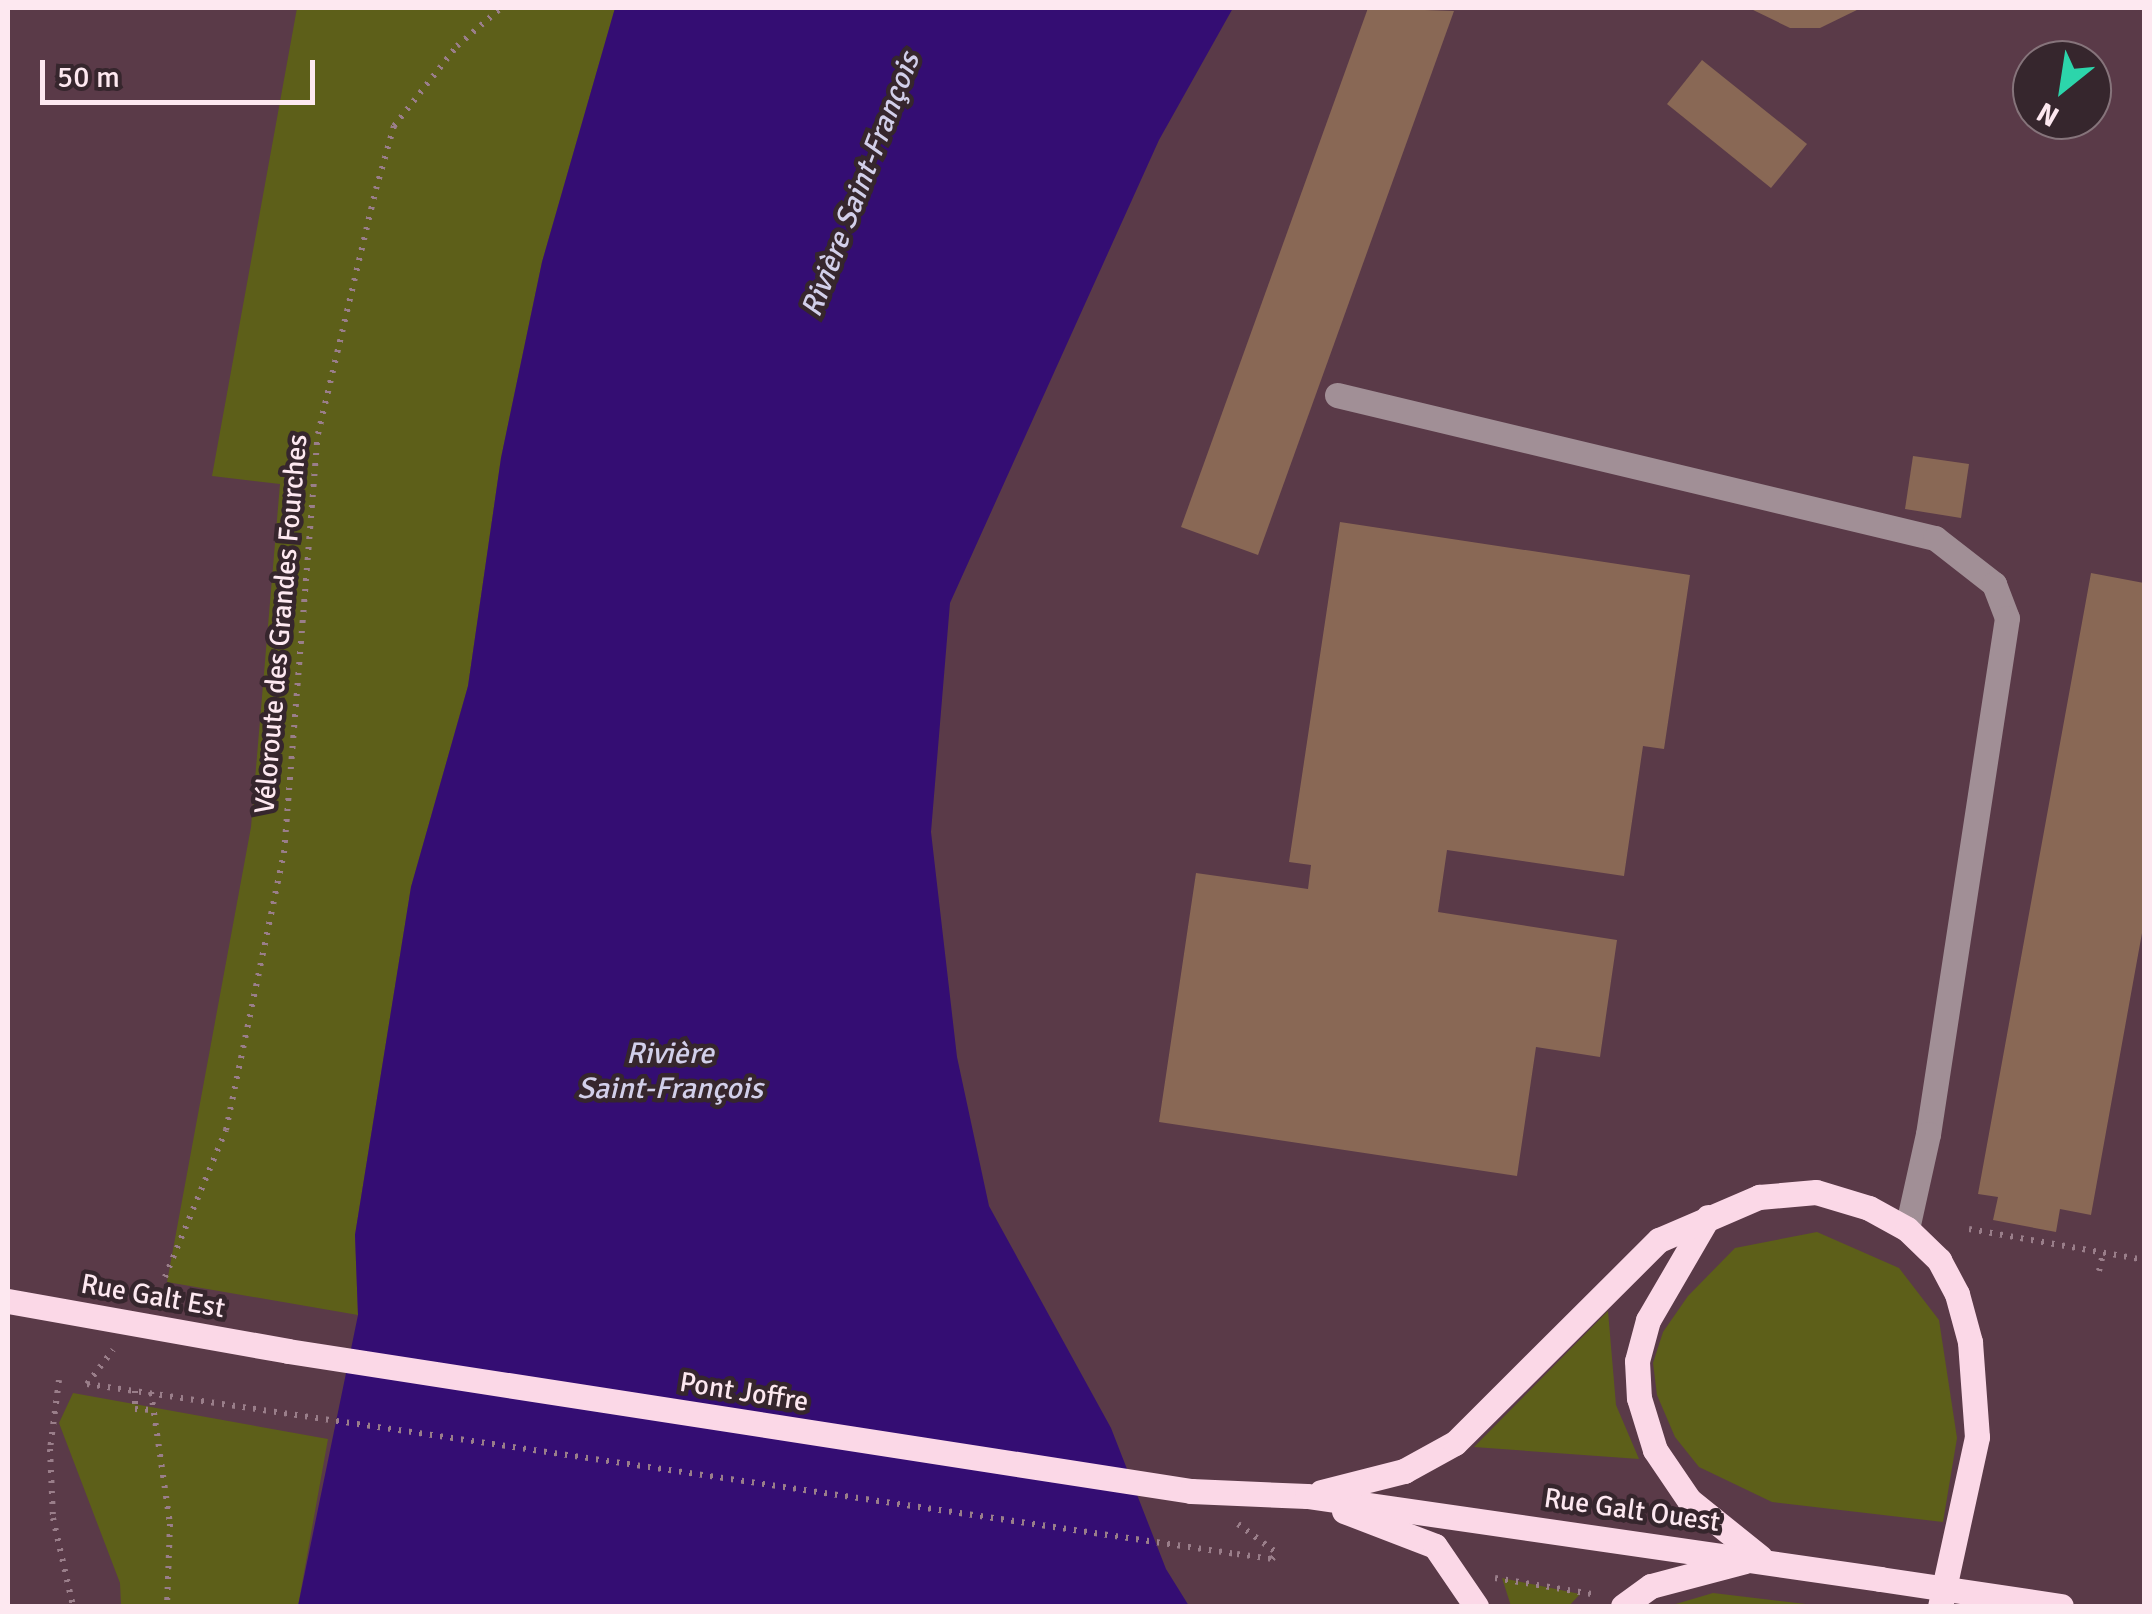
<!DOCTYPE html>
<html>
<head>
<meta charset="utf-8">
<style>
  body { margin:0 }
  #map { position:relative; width:2152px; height:1614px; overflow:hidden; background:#5a3a48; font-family:Signika,sans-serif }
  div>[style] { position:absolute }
  .green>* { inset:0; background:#5d5f19 }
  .water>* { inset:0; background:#340d73 }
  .building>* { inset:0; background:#896855 }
  .path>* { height:6px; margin-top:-3px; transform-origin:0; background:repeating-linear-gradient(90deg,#9a7e8a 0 2.5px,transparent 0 10.5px) }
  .minor>* { height:25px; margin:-12.5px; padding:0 12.5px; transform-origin:12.5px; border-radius:12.5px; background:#a18f96 }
  .major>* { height:25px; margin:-12.5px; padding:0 12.5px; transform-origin:12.5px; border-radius:12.5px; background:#fbd8e7 }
  .path-bridge>* { height:6px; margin-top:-3px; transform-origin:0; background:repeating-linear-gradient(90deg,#9a7e8a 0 2.5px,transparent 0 10.5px) }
  .major-bridge>* { height:25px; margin:-12.5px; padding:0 12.5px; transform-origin:12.5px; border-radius:12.5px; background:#fbd8e7 }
  span { translate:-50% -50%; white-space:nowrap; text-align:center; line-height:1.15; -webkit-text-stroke:9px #36262d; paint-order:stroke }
  .street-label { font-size:28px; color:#fde8f0 }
  .water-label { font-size:30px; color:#d2cfea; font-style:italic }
  .frame { position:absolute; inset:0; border:10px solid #fde8f0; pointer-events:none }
  .north { position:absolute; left:2012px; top:40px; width:100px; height:100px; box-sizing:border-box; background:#36262d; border:2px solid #86747b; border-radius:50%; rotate:210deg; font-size:28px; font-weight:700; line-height:40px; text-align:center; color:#fde8f0 }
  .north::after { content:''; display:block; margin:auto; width:35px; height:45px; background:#2cd5ab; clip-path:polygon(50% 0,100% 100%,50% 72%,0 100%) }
  .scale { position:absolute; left:40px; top:60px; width:275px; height:45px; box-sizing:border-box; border:5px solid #fde8f0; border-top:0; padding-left:12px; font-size:30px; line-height:35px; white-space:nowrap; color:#fde8f0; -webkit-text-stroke:8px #36262d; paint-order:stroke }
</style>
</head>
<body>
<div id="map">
  <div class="green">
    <div style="clip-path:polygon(297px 8px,615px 8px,542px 262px,501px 458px,468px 686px,411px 887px,355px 1235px,358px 1315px,167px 1282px,251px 827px,280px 484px,212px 476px)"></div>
    <div style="clip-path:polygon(1817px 1232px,1899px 1268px,1939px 1320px,1957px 1438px,1943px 1522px,1772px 1502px,1699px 1467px,1675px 1437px,1657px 1395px,1653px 1363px,1663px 1332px,1688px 1296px,1735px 1248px)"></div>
    <div style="clip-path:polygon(1608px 1311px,1616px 1405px,1639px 1459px,1474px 1447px)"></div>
    <div style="clip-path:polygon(73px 1393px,328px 1439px,298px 1606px,121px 1606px,120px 1583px,59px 1423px)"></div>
    <div style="clip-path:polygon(1502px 1578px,1580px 1594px,1569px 1606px,1511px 1606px)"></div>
    <div style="clip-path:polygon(1713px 1593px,1823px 1606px,1669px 1606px)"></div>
  </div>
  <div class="water">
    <div style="clip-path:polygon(615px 8px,1233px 8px,1159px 140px,950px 603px,931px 832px,957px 1057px,989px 1206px,1111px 1428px,1166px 1569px,1189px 1606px,298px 1606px,358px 1315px,355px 1235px,411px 887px,468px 686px,501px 458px,542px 262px)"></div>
  </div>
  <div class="building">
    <div style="clip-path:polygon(1368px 8px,1454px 11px,1258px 555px,1181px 527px)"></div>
    <div style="clip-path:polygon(1749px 8px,1861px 8px,1820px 28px,1790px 28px)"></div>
    <div style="clip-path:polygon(1702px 60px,1807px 144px,1771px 188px,1667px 104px)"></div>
    <div style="clip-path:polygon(1913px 456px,1969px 464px,1961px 518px,1905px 509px)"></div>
    <div style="clip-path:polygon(1340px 522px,1690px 575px,1664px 749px,1643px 746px,1624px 876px,1447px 850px,1438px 912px,1617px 940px,1600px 1057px,1536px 1047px,1517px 1176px,1159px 1122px,1196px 873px,1308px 889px,1311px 865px,1289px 862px)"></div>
    <div style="clip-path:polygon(2091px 573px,2144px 583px,2144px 922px,2091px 1215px,2060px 1209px,2056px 1232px,1993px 1220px,1998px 1197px,1978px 1194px)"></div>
  </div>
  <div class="path">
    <div style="left:1969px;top:1229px;width:178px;rotate:10deg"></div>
    <div style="left:2099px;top:1271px;width:18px;rotate:-77deg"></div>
    <div style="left:165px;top:1277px;width:159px;rotate:-67.5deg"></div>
    <div style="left:226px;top:1130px;width:283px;rotate:-78.2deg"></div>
    <div style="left:284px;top:853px;width:420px;rotate:-85.4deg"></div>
    <div style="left:318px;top:434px;width:252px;rotate:-76.7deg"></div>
    <div style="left:376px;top:189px;width:66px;rotate:-74.1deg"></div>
    <div style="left:394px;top:126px;width:102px;rotate:-51.8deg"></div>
    <div style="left:457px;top:46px;width:58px;rotate:-40.8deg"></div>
    <div style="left:59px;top:1380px;width:70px;rotate:97.4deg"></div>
    <div style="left:50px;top:1449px;width:69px;rotate:87.5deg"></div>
    <div style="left:53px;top:1518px;width:90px;rotate:77.2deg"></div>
    <div style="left:87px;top:1384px;width:43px;rotate:-52.6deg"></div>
    <div style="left:135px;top:1391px;width:18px;rotate:90deg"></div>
    <div style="left:135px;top:1409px;width:18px;rotate:3deg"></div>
    <div style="left:151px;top:1392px;width:133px;rotate:81.8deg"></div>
    <div style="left:170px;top:1524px;width:82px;rotate:92.1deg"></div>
    <div style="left:1238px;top:1524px;width:49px;rotate:36.6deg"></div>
    <div style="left:1237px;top:1554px;width:35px;rotate:8deg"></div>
    <div style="left:1272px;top:1559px;width:8px;rotate:-50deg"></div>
    <div style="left:1495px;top:1578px;width:98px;rotate:9.4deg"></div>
  </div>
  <div class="minor">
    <div style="left:1337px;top:395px;width:615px;rotate:13.45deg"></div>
    <div style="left:1935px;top:538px;width:75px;rotate:37.9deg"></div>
    <div style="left:1994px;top:584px;width:36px;rotate:69deg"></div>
    <div style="left:2007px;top:618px;width:522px;rotate:98.7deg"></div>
    <div style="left:1928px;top:1134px;width:97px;rotate:102.5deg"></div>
  </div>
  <div class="major">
    <div style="left:1708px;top:1217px;width:119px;rotate:120.2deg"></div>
    <div style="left:1648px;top:1320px;width:42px;rotate:105deg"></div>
    <div style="left:1637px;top:1361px;width:37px;rotate:87deg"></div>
    <div style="left:1639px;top:1398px;width:54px;rotate:72.9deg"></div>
    <div style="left:1655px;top:1450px;width:60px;rotate:55.8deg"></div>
    <div style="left:1689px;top:1500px;width:91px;rotate:38.8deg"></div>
    <div style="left:8px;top:1301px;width:284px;rotate:10.1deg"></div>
    <div style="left:288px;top:1351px;width:914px;rotate:8.81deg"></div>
    <div style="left:1191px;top:1491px;width:116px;rotate:2.5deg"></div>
    <div style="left:1307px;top:1496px;width:579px;rotate:8.24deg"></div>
    <div style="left:1321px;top:1492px;width:86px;rotate:-14.2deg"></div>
    <div style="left:1404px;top:1471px;width:58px;rotate:-28.8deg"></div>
    <div style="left:1455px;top:1443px;width:288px;rotate:-44.9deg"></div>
    <div style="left:1659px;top:1240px;width:109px;rotate:-23.3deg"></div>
    <div style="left:1759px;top:1197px;width:57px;rotate:-5deg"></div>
    <div style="left:1816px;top:1192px;width:55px;rotate:16.8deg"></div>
    <div style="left:1869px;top:1208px;width:43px;rotate:28.9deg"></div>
    <div style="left:1907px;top:1229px;width:45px;rotate:44.1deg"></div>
    <div style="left:1939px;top:1260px;width:38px;rotate:62deg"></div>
    <div style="left:1957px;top:1294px;width:50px;rotate:74.8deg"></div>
    <div style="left:1970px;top:1342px;width:95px;rotate:85.8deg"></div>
    <div style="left:1977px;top:1437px;width:173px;rotate:102.3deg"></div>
    <div style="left:1344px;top:1511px;width:97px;rotate:21deg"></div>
    <div style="left:1435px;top:1546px;width:73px;rotate:55.7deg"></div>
    <div style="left:1623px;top:1606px;width:34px;rotate:-36deg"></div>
    <div style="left:1651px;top:1586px;width:97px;rotate:-14.9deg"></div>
  </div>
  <div class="path-bridge">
    <div style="left:87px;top:1384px;width:1162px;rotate:8.41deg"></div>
  </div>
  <div class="major-bridge">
    <div style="left:1880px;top:1579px;width:183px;rotate:8.5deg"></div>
  </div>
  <div class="street-label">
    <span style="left:281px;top:624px;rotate:-85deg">Véloroute des Grandes Fourches</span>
    <span style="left:153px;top:1296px;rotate:10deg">Rue Galt Est</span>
    <span style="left:744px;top:1392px;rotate:9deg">Pont Joffre</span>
    <span style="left:1632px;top:1510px;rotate:8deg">Rue Galt Ouest</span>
  </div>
  <div class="water-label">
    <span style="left:861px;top:185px;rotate:-69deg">Rivière Saint-François</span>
    <span style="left:670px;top:1071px">Rivière<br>Saint-François</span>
  </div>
  <div class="frame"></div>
  <div class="north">N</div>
  <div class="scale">50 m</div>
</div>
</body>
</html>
